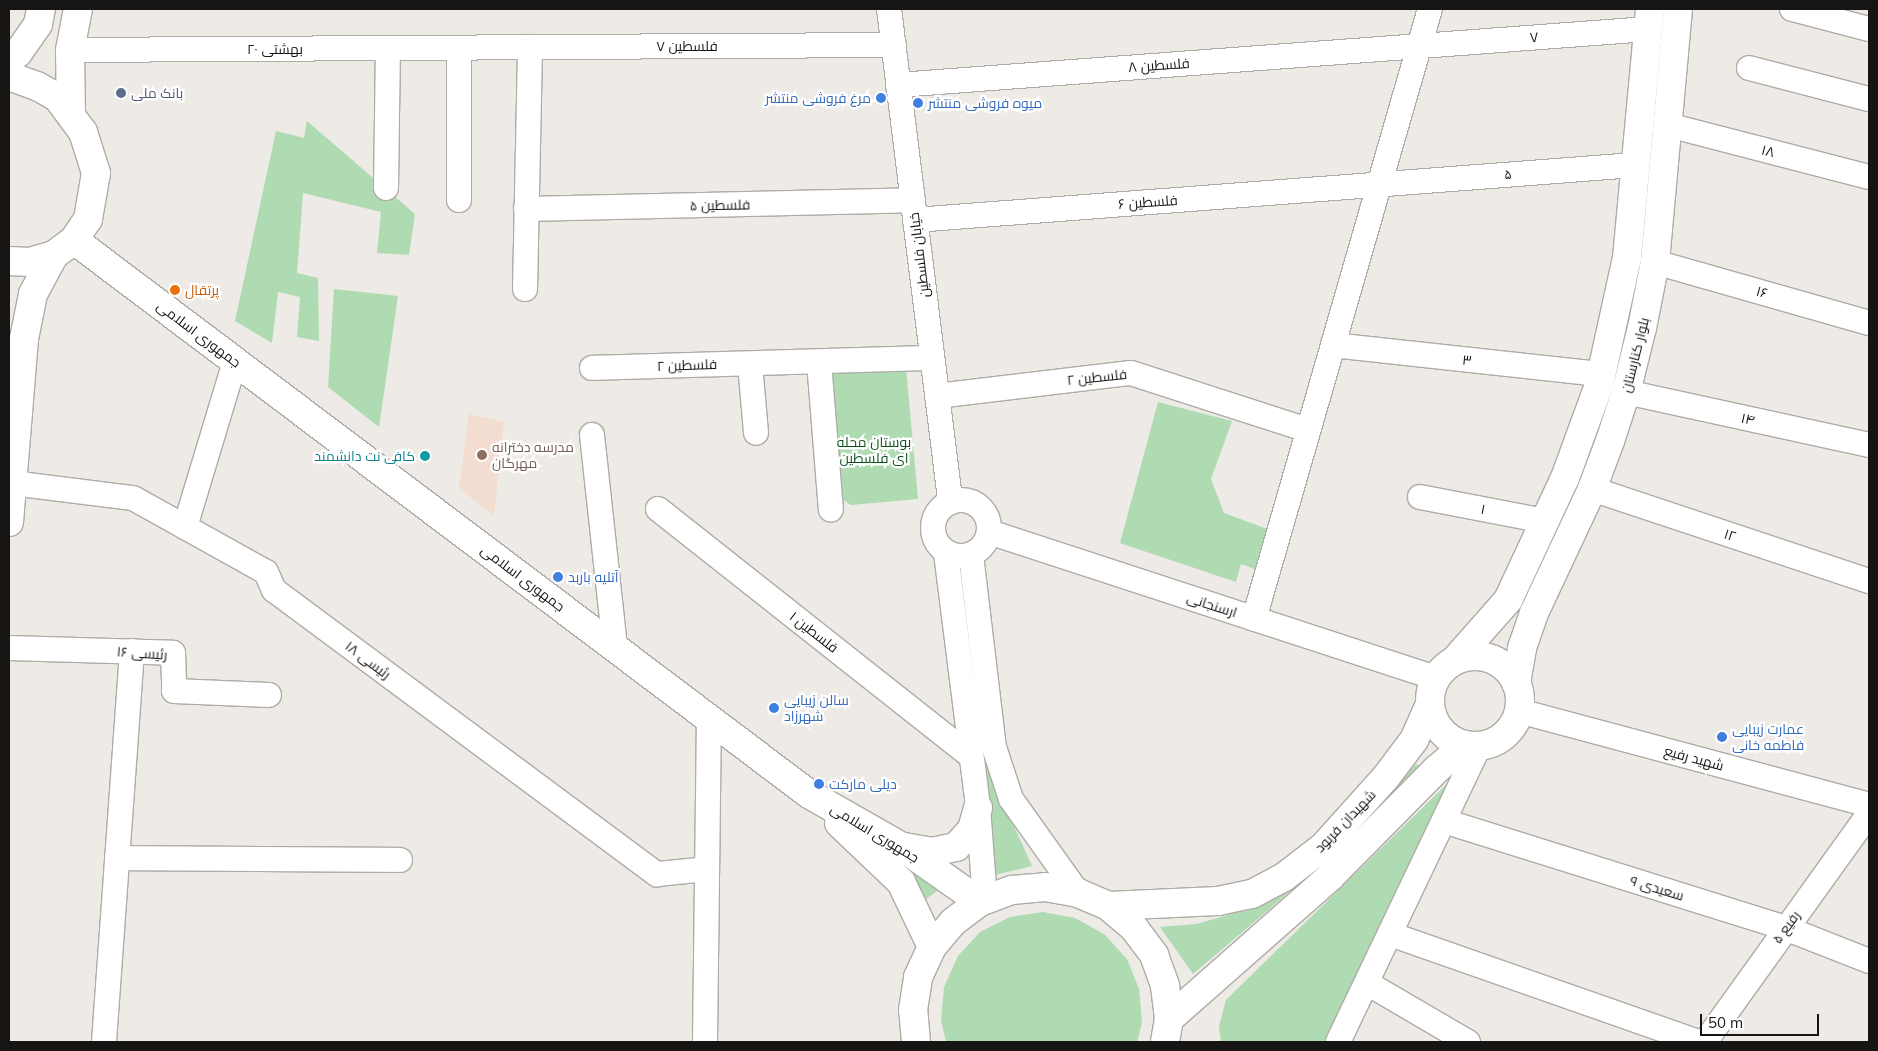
<!DOCTYPE html>
<html>
<head>
<meta charset="utf-8">
<style>
  body { margin:0 }
  #map { position:relative; width:1878px; height:1051px; overflow:hidden; background:#eeeae5; font-family:Mulish,Cairo,sans-serif }
  div>[style] { position:absolute }
  .education>* { inset:0; background:#f3dcd0 }
  .green>* { inset:0; background:#aedbb1 }
  .roads { filter:drop-shadow(1px 0 #afaba6) drop-shadow(-1px 0 #afaba6) drop-shadow(0 1px #afaba6) drop-shadow(0 -1px #afaba6) }
  .minor>* { height:24px; margin:-12px; padding:0 12px; transform-origin:12px; border-radius:12px; background:#fff }
  .minor>.ring { margin:-12px; padding:0; box-sizing:content-box; background:none; border:24px solid #fff; border-radius:50% }
  .major>* { height:28px; margin:-14px; padding:0 14px; transform-origin:14px; border-radius:14px; background:#fff }
  .major>.ring { margin:-14px; padding:0; box-sizing:content-box; background:none; border:28px solid #fff; border-radius:50% }
  .dots>* { width:14px; height:14px; translate:-50% -50%; box-sizing:border-box; border:2px solid #fff; border-radius:50% }
  span { translate:-50% -50%; white-space:nowrap; text-align:center; line-height:1.15; -webkit-text-stroke:4.5px #fff; paint-order:stroke }
  .street-label { font-size:14px; color:#171513 }
  .service-label { font-size:14px; color:#4e5e75 }
  .left { translate:0 -50%; text-align:left }
  .shop-label { font-size:14px; color:#366cbe }
  .right { translate:-100% -50%; text-align:right }
  .food-label { font-size:14px; color:#c56008 }
  .park-label { font-size:14px; color:#0d531e }
  .education-label { font-size:14px; color:#785e54 }
  .culture-label { font-size:14px; color:#0d838f }
  .frame { position:absolute; inset:0; border:10px solid #171513; pointer-events:none }
  .scale { position:absolute; left:1700px; top:1014px; width:119px; height:22px; box-sizing:border-box; border:2px solid #171513; border-top:0; padding-left:6px; font-size:15px; line-height:18px; white-space:nowrap; color:#171513; -webkit-text-stroke:4px #fff; paint-order:stroke }
</style>
</head>
<body>
<div id="map">
  <div class="education">
    <div style="clip-path:polygon(469px 414px,504px 422px,494px 516px,459px 488px)"></div>
  </div>
  <div class="green">
    <div style="clip-path:polygon(307px 121px,415px 214px,409px 255px,377px 253px,381px 212px,303px 193px,297px 273px,318px 278px,319px 341px,297px 337px,300px 297px,278px 292px,272px 343px,235px 321px,276px 131px,304px 138px)"></div>
    <div style="clip-path:polygon(334px 289px,398px 296px,379px 427px,328px 387px)"></div>
    <div style="clip-path:polygon(829px 368px,906px 368px,918px 499px,851px 505px,839px 497px)"></div>
    <div style="clip-path:polygon(1158px 402px,1232px 421px,1211px 479px,1224px 513px,1270px 530px,1260px 571px,1241px 564px,1236px 582px,1120px 543px)"></div>
    <div style="clip-path:polygon(1416px 764px,1423px 769px,1342px 847px,1193px 974px,1160px 927px,1196px 924px,1253px 908px,1336px 841px)"></div>
    <div style="clip-path:polygon(987px 767px,1032px 866px,991px 876px)"></div>
    <div style="clip-path:polygon(1455px 776px,1325px 1042px,1221px 1042px,1219px 1026px,1226px 1000px)"></div>
    <div style="clip-path:polygon(887px 849px,942px 887px,924px 901px)"></div>
    <div style="clip-path:polygon(1043px 912px,1075px 918px,1104px 934px,1127px 959px,1139px 989px,1142px 1022px,1137px 1042px,946px 1042px,941px 1020px,944px 987px,958px 956px,980px 932px,1010px 917px)"></div>
  </div>
  <div class="roads">
    <div class="minor">
      <div style="left:889px;top:9px;width:497px;rotate:82.9deg"></div>
      <div style="left:1792px;top:9px;width:80px;rotate:14.6deg"></div>
      <div style="left:70px;top:50px;width:824px;rotate:-0.35deg"></div>
      <div style="left:1749px;top:68px;width:124px;rotate:14.5deg"></div>
      <div style="left:898px;top:85px;width:752px;rotate:-4.27deg"></div>
      <div style="left:1668px;top:125px;width:208px;rotate:14.5deg"></div>
      <div style="left:386px;top:188px;width:140px;rotate:-89.2deg"></div>
      <div style="left:459px;top:200px;width:152px;rotate:-90deg"></div>
      <div style="left:526px;top:209px;width:387px;rotate:-1.3deg"></div>
      <div style="left:915px;top:220px;width:722px;rotate:-4.37deg"></div>
      <div style="left:1655px;top:262px;width:223px;rotate:15.9deg"></div>
      <div style="left:525px;top:289px;width:242px;rotate:-88.8deg"></div>
      <div style="left:1333px;top:345px;width:270px;rotate:6.2deg"></div>
      <div style="left:819px;top:362px;width:148px;rotate:85.4deg"></div>
      <div style="left:750px;top:364px;width:69px;rotate:85deg"></div>
      <div style="left:592px;top:368px;width:340px;rotate:-1.7deg"></div>
      <div style="left:1626px;top:392px;width:249px;rotate:12.3deg"></div>
      <div style="left:937px;top:396px;width:195px;rotate:-6.8deg"></div>
      <div style="left:1131px;top:373px;width:186px;rotate:17.9deg"></div>
      <div style="left:592px;top:435px;width:214px;rotate:83.8deg"></div>
      <div style="left:12px;top:483px;width:122px;rotate:7.1deg"></div>
      <div style="left:133px;top:498px;width:152px;rotate:29.1deg"></div>
      <div style="left:266px;top:572px;width:20px;rotate:66deg"></div>
      <div style="left:274px;top:590px;width:477px;rotate:36.6deg"></div>
      <div style="left:657px;top:874px;width:50px;rotate:-5.7deg"></div>
      <div style="left:1592px;top:489px;width:292px;rotate:18.4deg"></div>
      <div style="left:1420px;top:497px;width:127px;rotate:10.9deg"></div>
      <div class="ring" style="left:933px;top:500px;width:32px;height:32px"></div>
      <div style="left:658px;top:509px;width:397px;rotate:38.3deg"></div>
      <div style="left:185px;top:527px;width:173px;rotate:-73.2deg"></div>
      <div style="left:989px;top:532px;width:469px;rotate:18.1deg"></div>
      <div style="left:946px;top:553px;width:257px;rotate:82.8deg"></div>
      <div style="left:978px;top:808px;width:92px;rotate:85.6deg"></div>
      <div style="left:971px;top:555px;width:193px;rotate:83.2deg"></div>
      <div style="left:994px;top:747px;width:55px;rotate:71.9deg"></div>
      <div style="left:1011px;top:799px;width:115px;rotate:54.5deg"></div>
      <div style="left:1254px;top:619px;width:635px;rotate:-73.91deg"></div>
      <div style="left:9px;top:648px;width:164px;rotate:1.7deg"></div>
      <div style="left:173px;top:653px;width:38px;rotate:88deg"></div>
      <div style="left:174px;top:691px;width:95px;rotate:2.4deg"></div>
      <div style="left:1519px;top:711px;width:362px;rotate:15deg"></div>
      <div style="left:1444px;top:821px;width:357px;rotate:17.4deg"></div>
      <div style="left:1785px;top:928px;width:90px;rotate:21.4deg"></div>
      <div style="left:117px;top:858px;width:283px;rotate:0.4deg"></div>
      <div style="left:1390px;top:934px;width:327px;rotate:19.3deg"></div>
      <div style="left:1367px;top:983px;width:117px;rotate:30.3deg"></div>
      <div style="left:104px;top:1042px;width:392px;rotate:-85.9deg"></div>
      <div style="left:705px;top:1042px;width:324px;rotate:-89.3deg"></div>
      <div style="left:1338px;top:1042px;width:328px;rotate:-64.5deg"></div>
      <div style="left:1705px;top:1042px;width:281px;rotate:-54.3deg"></div>
    </div>
    <div class="major">
      <div style="left:9px;top:60px;width:11px;rotate:-38deg"></div>
      <div style="left:18px;top:53px;width:35px;rotate:-55deg"></div>
      <div style="left:38px;top:24px;width:15px;rotate:-79deg"></div>
      <div style="left:9px;top:76px;width:30px;rotate:20deg"></div>
      <div style="left:37px;top:86px;width:23px;rotate:29deg"></div>
      <div style="left:57px;top:97px;width:44px;rotate:53.4deg"></div>
      <div style="left:83px;top:132px;width:43px;rotate:72.4deg"></div>
      <div style="left:96px;top:173px;width:47px;rotate:99.9deg"></div>
      <div style="left:88px;top:219px;width:25px;rotate:124deg"></div>
      <div style="left:74px;top:240px;width:25px;rotate:143deg"></div>
      <div style="left:54px;top:255px;width:25px;rotate:164deg"></div>
      <div style="left:30px;top:262px;width:21px;rotate:-177deg"></div>
      <div style="left:71px;top:114px;width:64px;rotate:-90.9deg"></div>
      <div style="left:70px;top:50px;width:42px;rotate:-79deg"></div>
      <div style="left:74px;top:240px;width:920px;rotate:37.01deg"></div>
      <div style="left:809px;top:794px;width:107px;rotate:29.7deg"></div>
      <div style="left:902px;top:847px;width:95px;rotate:35.2deg"></div>
      <div style="left:9px;top:522px;width:184px;rotate:-85.3deg"></div>
      <div style="left:24px;top:339px;width:46px;rotate:-78.7deg"></div>
      <div style="left:33px;top:294px;width:44px;rotate:-61.7deg"></div>
      <div class="ring" style="left:1430px;top:656px;width:62px;height:62px"></div>
      <div style="left:1456px;top:659px;width:79px;rotate:-48.6deg"></div>
      <div style="left:1508px;top:600px;width:135px;rotate:-65deg"></div>
      <div style="left:1565px;top:478px;width:99px;rotate:-69.9deg"></div>
      <div style="left:1599px;top:385px;width:130px;rotate:-77.6deg"></div>
      <div style="left:1627px;top:258px;width:250px;rotate:-84.7deg"></div>
      <div style="left:1516px;top:683px;width:36px;rotate:-80deg"></div>
      <div style="left:1522px;top:648px;width:37px;rotate:-71deg"></div>
      <div style="left:1534px;top:613px;width:137px;rotate:-64.9deg"></div>
      <div style="left:1592px;top:489px;width:51px;rotate:-69.4deg"></div>
      <div style="left:1610px;top:441px;width:52px;rotate:-71.9deg"></div>
      <div style="left:1626px;top:392px;width:66px;rotate:-76deg"></div>
      <div style="left:1642px;top:328px;width:67px;rotate:-78.9deg"></div>
      <div style="left:1655px;top:262px;width:254px;rotate:-84.8deg"></div>
      <div style="left:839px;top:823px;width:86px;rotate:43.6deg"></div>
      <div style="left:901px;top:882px;width:72px;rotate:64.5deg"></div>
      <div style="left:904px;top:847px;width:28px;rotate:10deg"></div>
      <div style="left:932px;top:852px;width:25px;rotate:-12deg"></div>
      <div style="left:956px;top:847px;width:24px;rotate:-48deg"></div>
      <div style="left:972px;top:829px;width:22px;rotate:-74deg"></div>
      <div style="left:1108px;top:906px;width:110px;rotate:-2.6deg"></div>
      <div style="left:1218px;top:901px;width:35px;rotate:-12deg"></div>
      <div style="left:1252px;top:894px;width:36px;rotate:-28deg"></div>
      <div style="left:1284px;top:877px;width:49px;rotate:-37.6deg"></div>
      <div style="left:1323px;top:847px;width:94px;rotate:-48deg"></div>
      <div style="left:1386px;top:777px;width:46px;rotate:-52.9deg"></div>
      <div style="left:1414px;top:740px;width:37px;rotate:-66deg"></div>
      <div style="left:1169px;top:1019px;width:215px;rotate:-41.4deg"></div>
      <div style="left:1330px;top:877px;width:152px;rotate:-45.3deg"></div>
      <div style="left:1437px;top:769px;width:37px;rotate:-41deg"></div>
      <div style="left:916px;top:1042px;width:32px;rotate:-95deg"></div>
      <div style="left:913px;top:1010px;width:33px;rotate:-81deg"></div>
      <div style="left:918px;top:977px;width:33px;rotate:-65deg"></div>
      <div style="left:932px;top:947px;width:33px;rotate:-50deg"></div>
      <div style="left:953px;top:922px;width:34px;rotate:-37deg"></div>
      <div style="left:980px;top:902px;width:34px;rotate:-21deg"></div>
      <div style="left:1012px;top:890px;width:33px;rotate:-5deg"></div>
      <div style="left:1045px;top:887px;width:34px;rotate:10deg"></div>
      <div style="left:1078px;top:893px;width:33px;rotate:23deg"></div>
      <div style="left:1108px;top:906px;width:34px;rotate:40deg"></div>
      <div style="left:1134px;top:928px;width:34px;rotate:53deg"></div>
      <div style="left:1154px;top:955px;width:33px;rotate:70deg"></div>
      <div style="left:1165px;top:986px;width:33px;rotate:83deg"></div>
      <div style="left:1169px;top:1019px;width:23px;rotate:100deg"></div>
    </div>
  </div>
  <div class="dots">
    <div style="left:121px;top:93px;background:#5c6f8a"></div>
    <div style="left:881px;top:98px;background:#3f7fe0"></div>
    <div style="left:918px;top:103px;background:#3f7fe0"></div>
    <div style="left:175px;top:290px;background:#e8710a"></div>
    <div style="left:482px;top:455px;background:#8d6e63"></div>
    <div style="left:425px;top:456px;background:#0f9aa8"></div>
    <div style="left:558px;top:577px;background:#3f7fe0"></div>
    <div style="left:774px;top:708px;background:#3f7fe0"></div>
    <div style="left:1722px;top:737px;background:#3f7fe0"></div>
    <div style="left:819px;top:784px;background:#3f7fe0"></div>
  </div>
  <div class="street-label">
    <span style="left:1534px;top:37px;rotate:-4deg">۷</span>
    <span style="left:687px;top:46px">فلسطین ۷</span>
    <span style="left:275px;top:49px">بهشتی ۲۰</span>
    <span style="left:1159px;top:65px;rotate:-4deg">فلسطین ۸</span>
    <span style="left:1768px;top:151px;rotate:14deg">۱۸</span>
    <span style="left:1508px;top:174px;rotate:-4deg">۵</span>
    <span style="left:1148px;top:202px;rotate:-4deg">فلسطین ۶</span>
    <span style="left:720px;top:205px;rotate:-1deg">فلسطین ۵</span>
    <span style="left:919px;top:255px;rotate:-97deg">خیابان فلسطین</span>
    <span style="left:1762px;top:292px;rotate:16deg">۱۶</span>
    <span style="left:199px;top:334px;rotate:37deg">جمهوری اسلامی</span>
    <span style="left:1635px;top:355px;rotate:-76deg">بلوار کنارستان</span>
    <span style="left:1467px;top:360px;rotate:6deg">۳</span>
    <span style="left:687px;top:365px;rotate:-2deg">فلسطین ۲</span>
    <span style="left:1097px;top:377px;rotate:-6deg">فلسطین ۲</span>
    <span style="left:1748px;top:419px;rotate:12deg">۱۴</span>
    <span style="left:1483px;top:509px;rotate:11deg">۱</span>
    <span style="left:1730px;top:535px;rotate:18deg">۱۲</span>
    <span style="left:523px;top:578px;rotate:37deg">جمهوری اسلامی</span>
    <span style="left:1212px;top:605px;rotate:18deg">ارسنجانی</span>
    <span style="left:814px;top:632px;rotate:38deg">فلسطین ۱</span>
    <span style="left:142px;top:653px;rotate:4deg">رئیسی ۱۶</span>
    <span style="left:368px;top:660px;rotate:37deg">رئیسی ۱۸</span>
    <span style="left:1694px;top:758px;rotate:15deg">شهید رفیع</span>
    <span style="left:1345px;top:821px;rotate:-46deg">شهيدان فربود</span>
    <span style="left:875px;top:833px;rotate:31deg">جمهوری اسلامی</span>
    <span style="left:1657px;top:888px;rotate:17deg">سعیدی ۹</span>
    <span style="left:1786px;top:927px;rotate:-54deg">رفیع ۵</span>
  </div>
  <div class="service-label">
    <span class="left" style="left:131px;top:93px">بانک ملی</span>
  </div>
  <div class="shop-label">
    <span class="right" style="left:871px;top:98px">مرغ فروشی منتشر</span>
    <span class="left" style="left:928px;top:103px">میوه فروشی منتشر</span>
    <span class="left" style="left:568px;top:577px">آتلیه باربد</span>
    <span class="left" style="left:784px;top:708px">سالن زیبایی<br>شهرزاد</span>
    <span class="left" style="left:1732px;top:737px">عمارت زیبایی<br>فاطمه خانی</span>
    <span class="left" style="left:829px;top:784px">دیلی مارکت</span>
  </div>
  <div class="food-label">
    <span class="left" style="left:185px;top:290px">پرتقال</span>
  </div>
  <div class="park-label">
    <span style="left:874px;top:450px">بوستان محله<br>ای فلسطین</span>
  </div>
  <div class="education-label">
    <span class="left" style="left:492px;top:455px">مدرسه دخترانه<br>مهرگان</span>
  </div>
  <div class="culture-label">
    <span class="right" style="left:415px;top:456px">کافی نت دانشمند</span>
  </div>
  <div class="frame"></div>
  <div class="scale">50 m</div>
</div>
</body>
</html>
